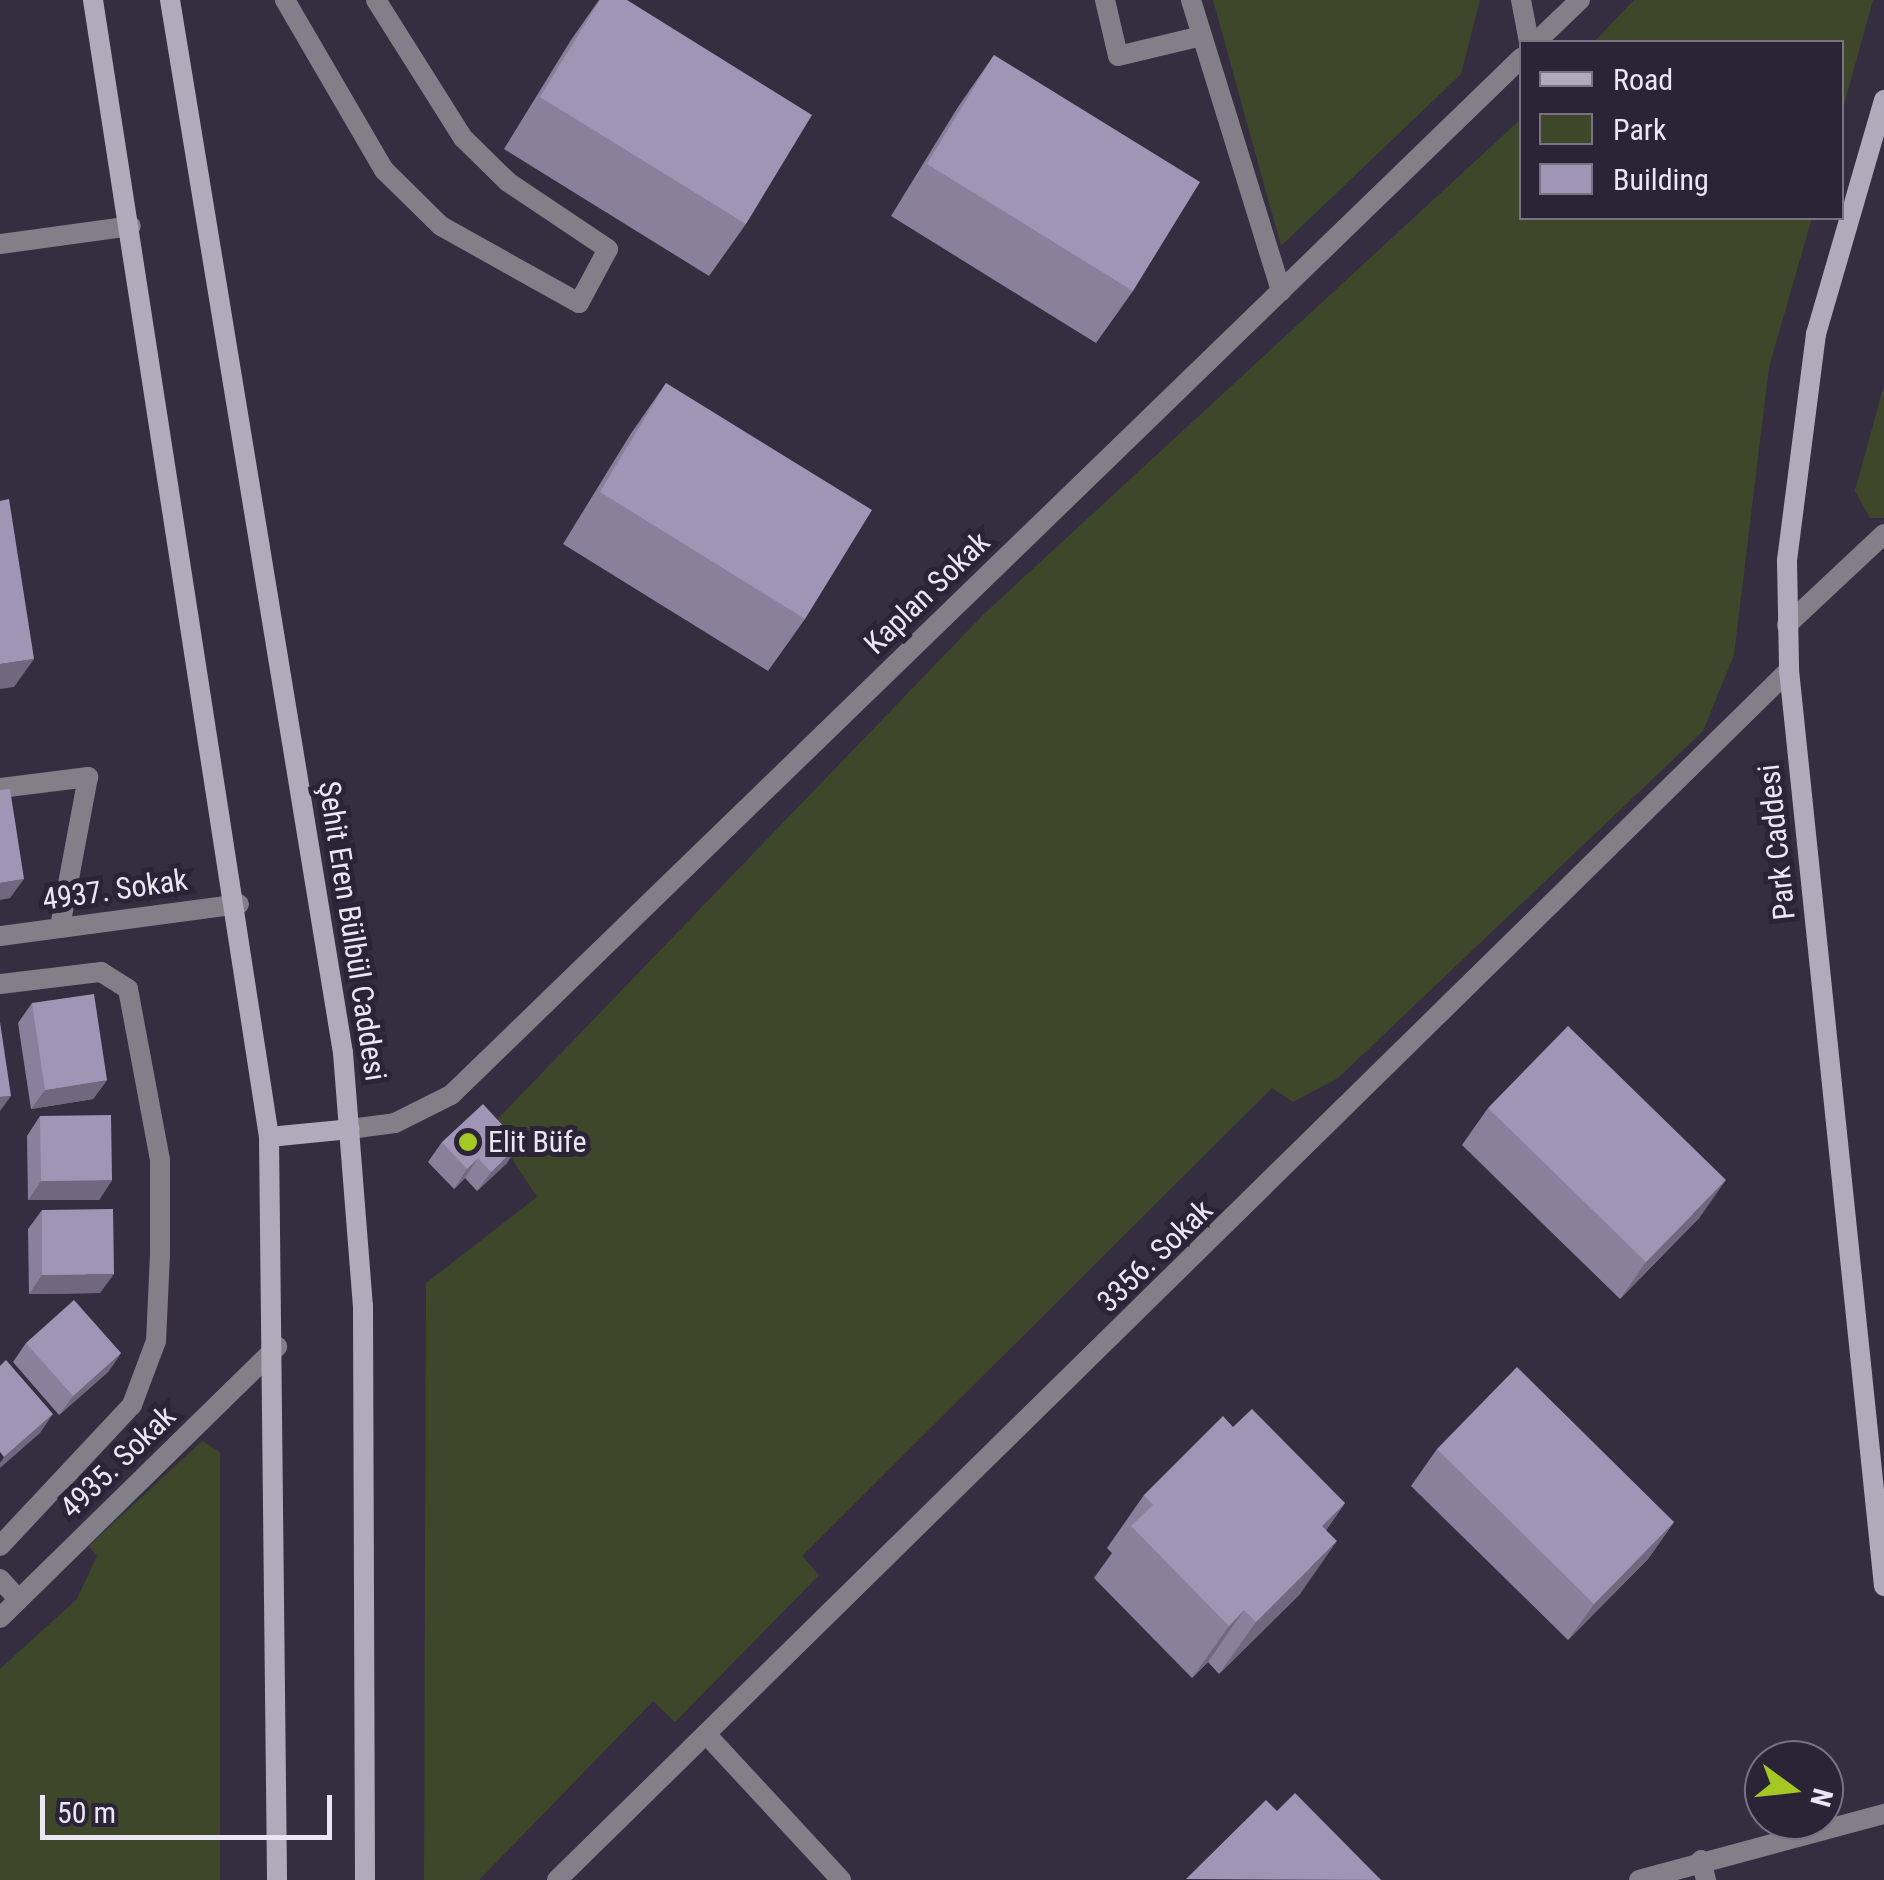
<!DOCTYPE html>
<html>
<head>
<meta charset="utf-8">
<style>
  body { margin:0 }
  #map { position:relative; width:1884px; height:1880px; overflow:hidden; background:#352e41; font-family:"Roboto Condensed",sans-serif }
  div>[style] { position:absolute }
  .green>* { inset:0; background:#3f472b }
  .lane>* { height:20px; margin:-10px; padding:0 10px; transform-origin:10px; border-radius:10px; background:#827f89 }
  .street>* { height:20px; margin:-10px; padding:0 10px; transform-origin:10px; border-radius:10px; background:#827f89 }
  .secondary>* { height:20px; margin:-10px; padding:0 10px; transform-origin:10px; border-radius:10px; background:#b0aaba }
  .wall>* { inset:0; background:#8a809c }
  .shaded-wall>* { inset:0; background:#71687f }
  .building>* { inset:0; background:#a195b5 }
  .dots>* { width:28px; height:28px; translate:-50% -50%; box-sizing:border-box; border:5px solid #2b2437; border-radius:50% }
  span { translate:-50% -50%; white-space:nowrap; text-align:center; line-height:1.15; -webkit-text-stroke:10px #2b2437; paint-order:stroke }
  .street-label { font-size:30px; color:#ebe6f3 }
  .poi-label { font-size:30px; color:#ebe6f3 }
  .left { translate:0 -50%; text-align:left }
  .legend { position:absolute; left:1519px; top:40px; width:325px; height:180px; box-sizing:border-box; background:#2b2437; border:2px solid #787282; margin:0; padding:12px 18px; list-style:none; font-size:30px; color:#ebe6f3 }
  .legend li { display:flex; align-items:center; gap:20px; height:50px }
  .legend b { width:50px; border:2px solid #787282 }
  .north { position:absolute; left:1744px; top:1740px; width:100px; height:100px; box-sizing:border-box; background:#2b2437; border:2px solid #787282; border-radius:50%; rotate:105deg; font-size:28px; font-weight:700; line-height:40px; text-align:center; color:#ebe6f3 }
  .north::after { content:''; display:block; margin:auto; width:35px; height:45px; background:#a5c822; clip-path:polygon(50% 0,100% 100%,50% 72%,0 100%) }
  .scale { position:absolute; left:40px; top:1795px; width:292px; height:45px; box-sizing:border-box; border:5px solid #ebe6f3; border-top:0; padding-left:12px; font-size:30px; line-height:35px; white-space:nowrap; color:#ebe6f3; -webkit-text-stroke:8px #2b2437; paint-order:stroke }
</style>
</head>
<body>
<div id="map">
  <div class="green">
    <div style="clip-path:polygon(1213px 0,1480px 0,1461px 74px,1281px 246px)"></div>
    <div style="clip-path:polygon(1634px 0,1873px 0,1842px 112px,1842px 42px,1594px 42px)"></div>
    <div style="clip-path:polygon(1521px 119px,1522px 218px,1812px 218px,1769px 367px,1734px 655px,1703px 731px,1338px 1078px,1293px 1102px,1272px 1088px,802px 1556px,819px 1575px,675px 1722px,653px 1701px,479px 1880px,424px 1880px,426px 1283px,537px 1197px,491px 1126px,984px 614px)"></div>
    <div style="clip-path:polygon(1884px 385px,1884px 518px,1870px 518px,1855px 491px)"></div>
    <div style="clip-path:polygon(202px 1441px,220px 1452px,220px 1880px,0 1880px,0 1669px,77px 1599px,97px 1556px,89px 1546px)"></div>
  </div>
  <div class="lane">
    <div style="left:285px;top:0;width:197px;rotate:59.8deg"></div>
    <div style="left:384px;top:170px;width:80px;rotate:44.5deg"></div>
    <div style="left:441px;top:226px;width:158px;rotate:29.2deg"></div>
    <div style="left:579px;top:303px;width:61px;rotate:-61.8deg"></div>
    <div style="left:608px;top:249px;width:120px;rotate:-146.2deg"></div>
    <div style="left:508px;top:182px;width:63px;rotate:-135.6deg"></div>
    <div style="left:463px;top:138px;width:163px;rotate:-122.2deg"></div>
    <div style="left:1105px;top:0;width:57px;rotate:76.9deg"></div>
    <div style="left:1118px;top:56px;width:86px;rotate:-13.4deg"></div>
    <div style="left:0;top:244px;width:132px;rotate:-7.8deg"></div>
    <div style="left:0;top:788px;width:89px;rotate:-7.1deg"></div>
    <div style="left:88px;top:777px;width:153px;rotate:100.6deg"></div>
    <div style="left:0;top:984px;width:102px;rotate:-6.8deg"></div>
    <div style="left:101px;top:972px;width:32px;rotate:32deg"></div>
    <div style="left:128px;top:989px;width:174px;rotate:79.4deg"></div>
    <div style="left:160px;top:1160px;width:94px;rotate:90deg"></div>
    <div style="left:160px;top:1254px;width:87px;rotate:92.6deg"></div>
    <div style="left:156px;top:1341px;width:68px;rotate:110.6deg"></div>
    <div style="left:132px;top:1405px;width:193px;rotate:133.1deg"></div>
    <div style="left:0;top:1579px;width:28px;rotate:48deg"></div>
    <div style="left:706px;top:1734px;width:199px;rotate:47.2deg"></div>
    <div style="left:1701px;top:1860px;width:21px;rotate:76deg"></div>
  </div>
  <div class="street">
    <div style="left:1191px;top:0;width:305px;rotate:72.8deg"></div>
    <div style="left:1521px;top:0;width:43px;rotate:79.2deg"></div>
    <div style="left:1536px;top:42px;width:61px;rotate:-43.7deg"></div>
    <div style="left:1787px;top:625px;width:133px;rotate:-43.2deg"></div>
    <div style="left:0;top:936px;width:241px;rotate:-7.6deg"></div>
    <div style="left:350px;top:1129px;width:45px;rotate:-7.6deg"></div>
    <div style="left:395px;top:1123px;width:63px;rotate:-26.6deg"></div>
    <div style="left:451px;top:1095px;width:1491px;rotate:-44.1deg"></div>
    <div style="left:0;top:1618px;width:388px;rotate:-44.4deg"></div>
    <div style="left:557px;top:1880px;width:1727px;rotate:-44.48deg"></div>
    <div style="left:1639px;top:1880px;width:254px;rotate:-15.1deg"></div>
  </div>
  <div class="secondary">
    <div style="left:93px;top:0;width:1151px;rotate:81.2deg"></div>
    <div style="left:269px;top:1137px;width:743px;rotate:89.38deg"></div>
    <div style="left:170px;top:0;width:1067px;rotate:80.67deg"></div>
    <div style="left:343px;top:1053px;width:254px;rotate:85.5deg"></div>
    <div style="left:363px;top:1306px;width:574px;rotate:89.8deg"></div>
    <div style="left:1884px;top:100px;width:244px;rotate:106.2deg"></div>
    <div style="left:1816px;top:334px;width:229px;rotate:97.3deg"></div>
    <div style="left:1787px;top:561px;width:109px;rotate:88.9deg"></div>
    <div style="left:1789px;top:670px;width:921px;rotate:84.08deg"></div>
    <div style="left:269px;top:1137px;width:81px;rotate:-5.6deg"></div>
  </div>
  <div class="wall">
    <div style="clip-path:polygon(599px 0,627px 0,746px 224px,709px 276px,504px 149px,571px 40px)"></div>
    <div style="clip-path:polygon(994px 55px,1133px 291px,1096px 343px,891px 216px,958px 107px)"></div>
    <div style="clip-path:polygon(666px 383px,805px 619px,768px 671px,563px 544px,630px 435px)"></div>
    <div style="clip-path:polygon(32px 1003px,107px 1080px,93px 1099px,31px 1109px,18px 1023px)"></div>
    <div style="clip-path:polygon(1488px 1108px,1700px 1217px,1620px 1299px,1462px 1145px)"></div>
    <div style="clip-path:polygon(40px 1116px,112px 1180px,99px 1200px,28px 1200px,27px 1136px)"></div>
    <div style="clip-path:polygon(442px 1142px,507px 1163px,477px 1191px,465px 1178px,454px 1189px,428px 1162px)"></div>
    <div style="clip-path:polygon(42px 1210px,100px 1293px,29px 1294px,28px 1229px)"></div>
    <div style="clip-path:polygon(26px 1343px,121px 1353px,108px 1372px,59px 1415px,13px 1362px)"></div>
    <div style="clip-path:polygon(1233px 1427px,1345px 1503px,1326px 1530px,1300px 1594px,1219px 1674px,1208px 1662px,1192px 1678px,1094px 1578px,1112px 1553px,1107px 1548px,1144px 1495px)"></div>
    <div style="clip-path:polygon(1437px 1449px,1674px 1522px,1648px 1559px,1568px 1640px,1411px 1486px)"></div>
  </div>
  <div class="shaded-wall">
    <div style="clip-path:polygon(34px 659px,14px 687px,0 689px,0 664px)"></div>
    <div style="clip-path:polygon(24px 879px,10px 898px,0 900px,0 883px)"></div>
    <div style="clip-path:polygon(107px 1080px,93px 1099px,31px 1109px,45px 1090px)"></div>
    <div style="clip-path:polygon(11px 1096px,0 1111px,0 1097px)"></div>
    <div style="clip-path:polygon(520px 1144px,507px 1163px,477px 1191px,491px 1172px)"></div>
    <div style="clip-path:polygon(478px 1158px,465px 1178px,454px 1189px,467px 1169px)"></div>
    <div style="clip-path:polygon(112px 1180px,99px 1200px,28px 1200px,41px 1181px)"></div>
    <div style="clip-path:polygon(1726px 1180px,1700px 1217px,1620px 1299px,1646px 1262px)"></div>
    <div style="clip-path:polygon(114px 1274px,100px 1293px,29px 1294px,42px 1275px)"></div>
    <div style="clip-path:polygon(121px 1353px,108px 1372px,59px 1415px,73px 1396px)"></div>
    <div style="clip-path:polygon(53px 1414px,40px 1433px,0 1468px,0 1463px,4px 1457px)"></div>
    <div style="clip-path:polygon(1345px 1503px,1309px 1555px,1322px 1526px)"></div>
    <div style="clip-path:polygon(1674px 1522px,1648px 1559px,1568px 1640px,1594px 1604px)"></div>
    <div style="clip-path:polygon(1337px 1541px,1300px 1594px,1219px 1674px,1256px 1622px)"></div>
    <div style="clip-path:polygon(1244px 1610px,1208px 1662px,1192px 1678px,1229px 1626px)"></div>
  </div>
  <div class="building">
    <div style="clip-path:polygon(600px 0,627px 0,812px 115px,746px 224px,540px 97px)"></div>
    <div style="clip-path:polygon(994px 55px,1200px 182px,1133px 291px,927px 164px)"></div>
    <div style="clip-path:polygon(666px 383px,872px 510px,805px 619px,600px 492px)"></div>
    <div style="clip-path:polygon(9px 499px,34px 659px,0 664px,0 501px)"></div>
    <div style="clip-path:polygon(10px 789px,24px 879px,0 883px,0 790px)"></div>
    <div style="clip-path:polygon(94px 994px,107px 1080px,45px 1090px,32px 1003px)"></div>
    <div style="clip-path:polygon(0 1022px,11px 1096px,0 1097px)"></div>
    <div style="clip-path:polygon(1568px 1026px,1726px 1180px,1646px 1262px,1488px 1108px)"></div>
    <div style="clip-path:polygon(483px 1104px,520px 1144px,491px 1172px,478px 1158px,467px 1169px,442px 1142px)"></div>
    <div style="clip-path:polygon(111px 1115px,112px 1180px,41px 1181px,40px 1116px)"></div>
    <div style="clip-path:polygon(113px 1209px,114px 1274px,42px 1275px,42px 1210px)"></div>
    <div style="clip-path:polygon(74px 1300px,121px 1353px,73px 1396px,26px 1343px)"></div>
    <div style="clip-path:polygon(6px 1360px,53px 1414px,4px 1457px,0 1452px,0 1366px)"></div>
    <div style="clip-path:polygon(1517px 1367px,1674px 1522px,1594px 1604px,1437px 1449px)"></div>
    <div style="clip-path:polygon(1252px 1409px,1345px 1503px,1322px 1526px,1337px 1541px,1256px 1622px,1244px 1610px,1229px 1626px,1131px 1526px,1153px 1505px,1144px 1495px,1223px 1416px,1233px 1427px)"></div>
    <div style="clip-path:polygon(1295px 1793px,1381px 1880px,1186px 1879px,1266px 1800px,1277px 1811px)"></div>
  </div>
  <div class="dots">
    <div style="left:468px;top:1142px;background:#a5c822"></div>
  </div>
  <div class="street-label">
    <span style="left:927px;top:593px;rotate:-44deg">Kaplan Sokak</span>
    <span style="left:1777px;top:842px;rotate:-96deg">Park Caddesi</span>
    <span style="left:115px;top:890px;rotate:-8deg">4937. Sokak</span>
    <span style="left:352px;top:931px;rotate:81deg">Şehit Eren Bülbül Caddesi</span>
    <span style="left:1155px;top:1256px;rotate:-44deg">3356. Sokak</span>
    <span style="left:118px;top:1462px;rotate:-44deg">4935. Sokak</span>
  </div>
  <div class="poi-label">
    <span class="left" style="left:488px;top:1142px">Elit Büfe</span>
  </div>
  <ul class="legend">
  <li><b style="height:12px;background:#b0aaba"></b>Road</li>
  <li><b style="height:28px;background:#3f472b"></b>Park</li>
  <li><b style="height:28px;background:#a195b5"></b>Building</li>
  </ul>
  <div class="north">N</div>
  <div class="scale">50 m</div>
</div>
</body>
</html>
